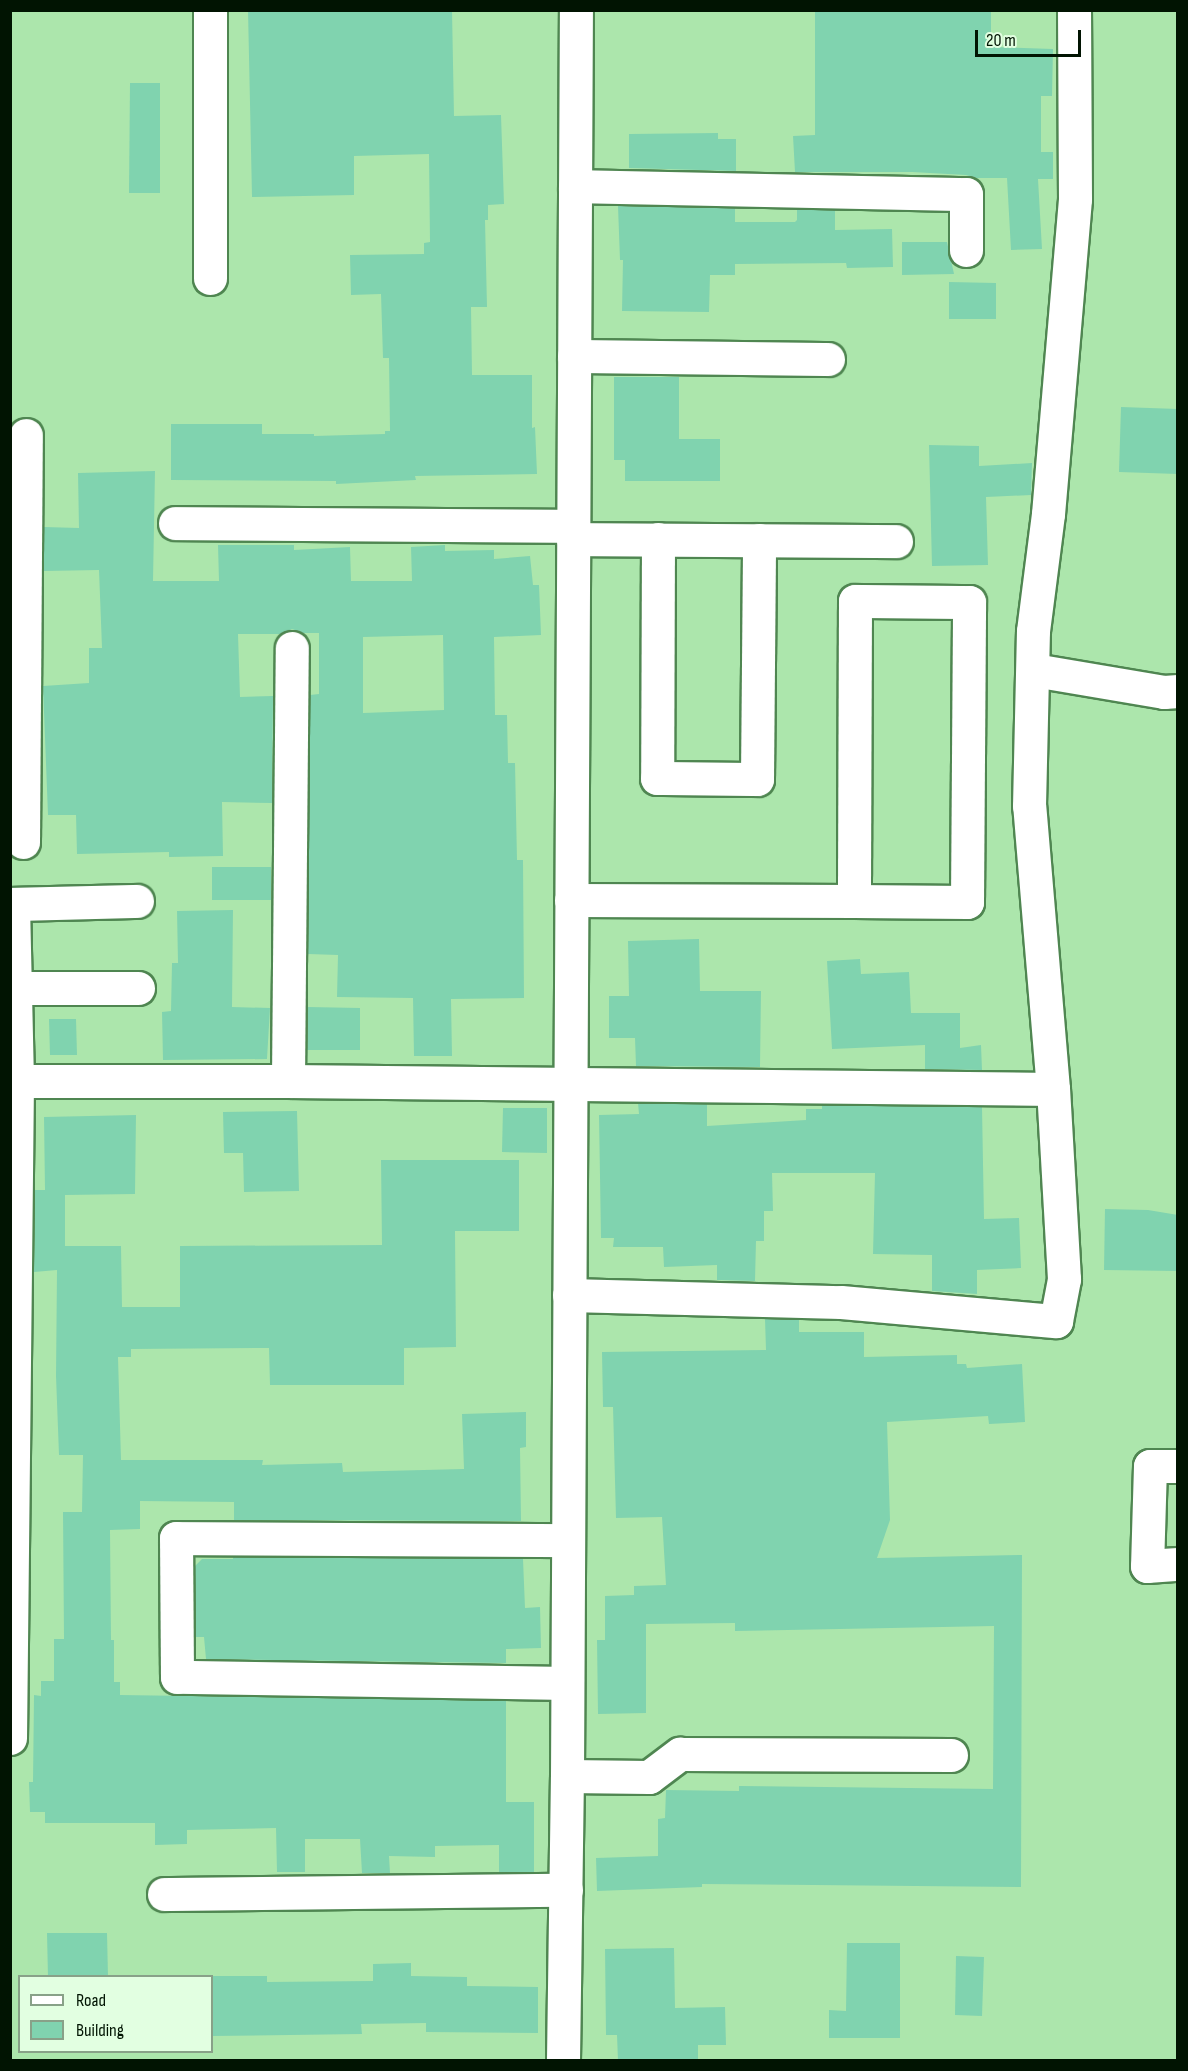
<!DOCTYPE html>
<html>
<head>
<meta charset="utf-8">
<style>
  body { margin:0 }
  #map { position:relative; width:1188px; height:2071px; overflow:hidden; background:#ace6ac; font-family:"Sofia Sans Condensed",sans-serif }
  div>[style] { position:absolute }
  .building>* { inset:0; background:#80d3af }
  .roads { filter:drop-shadow(2px 0 #4f8651) drop-shadow(-2px 0 #4f8651) drop-shadow(0 2px #4f8651) drop-shadow(0 -2px #4f8651) }
  .minor>* { height:33px; margin:-16.5px; padding:0 16.5px; transform-origin:16.5px; border-radius:16.5px; background:#fff }
  span { translate:-50% -50%; white-space:nowrap; text-align:center; line-height:1.15; -webkit-text-stroke:5px #e2ffe1; paint-order:stroke }
  .frame { position:absolute; inset:0; border:12px solid #011402; pointer-events:none }
  .legend { position:absolute; left:18px; top:1975px; width:195px; height:78px; box-sizing:border-box; background:#e2ffe1; border:2px solid #88a188; margin:0; padding:8px 10px; list-style:none; font-size:18px; color:#011402 }
  .legend li { display:flex; align-items:center; gap:12px; height:30px }
  .legend b { width:30px; border:2px solid #88a188 }
  .scale { position:absolute; left:975px; top:30px; width:106px; height:27px; box-sizing:border-box; border:3px solid #011402; border-top:0; padding-left:8px; font-size:18px; line-height:21px; white-space:nowrap; color:#011402; -webkit-text-stroke:4px #e2ffe1; paint-order:stroke }
</style>
</head>
<body>
<div id="map">
  <div class="building">
    <div style="clip-path:polygon(248px 10px,452px 10px,454px 116px,501px 115px,504px 204px,488px 205px,488px 220px,485px 220px,487px 307px,471px 307px,472px 375px,532px 375px,532px 428px,535px 427px,537px 474px,415px 476px,416px 480px,336px 484px,336px 481px,171px 480px,171px 424px,262px 424px,262px 434px,314px 434px,314px 436px,385px 434px,385px 431px,390px 431px,389px 358px,383px 358px,381px 294px,351px 295px,350px 255px,424px 254px,424px 243px,430px 242px,429px 154px,354px 156px,354px 195px,252px 197px)"></div>
    <div style="clip-path:polygon(815px 10px,991px 10px,991px 47px,1053px 49px,1052px 96px,1041px 96px,1041px 152px,1053px 152px,1053px 179px,1038px 179px,1042px 249px,1011px 250px,1007px 178px,976px 178px,966px 175px,912px 172px,795px 172px,793px 136px,815px 135px)"></div>
    <div style="clip-path:polygon(130px 83px,160px 83px,160px 193px,129px 193px)"></div>
    <div style="clip-path:polygon(718px 133px,718px 139px,736px 139px,736px 171px,629px 168px,629px 134px)"></div>
    <div style="clip-path:polygon(618px 206px,735px 208px,735px 222px,795px 222px,797px 220px,797px 209px,835px 210px,835px 230px,892px 229px,893px 267px,847px 268px,846px 263px,735px 264px,735px 275px,710px 275px,709px 312px,622px 311px,623px 260px,620px 260px)"></div>
    <div style="clip-path:polygon(902px 242px,947px 242px,954px 274px,902px 275px)"></div>
    <div style="clip-path:polygon(949px 282px,996px 283px,996px 319px,949px 319px)"></div>
    <div style="clip-path:polygon(614px 377px,679px 377px,679px 439px,720px 439px,720px 481px,625px 481px,625px 460px,614px 460px)"></div>
    <div style="clip-path:polygon(1121px 407px,1178px 409px,1178px 474px,1119px 472px)"></div>
    <div style="clip-path:polygon(929px 445px,979px 446px,979px 466px,1032px 463px,1031px 495px,986px 497px,988px 565px,932px 566px)"></div>
    <div style="clip-path:polygon(evenodd,155px 471px,153px 581px,219px 581px,218px 545px,294px 545px,294px 550px,350px 547px,351px 581px,412px 581px,411px 547px,445px 545px,445px 551px,494px 550px,494px 559px,530px 556px,533px 585px,539px 585px,541px 635px,494px 637px,495px 715px,507px 715px,508px 763px,515px 763px,517px 860px,523px 860px,524px 998px,451px 999px,452px 1056px,414px 1056px,413px 998px,337px 997px,338px 955px,308px 954px,310px 695px,319px 694px,319px 633px,303px 633px,292px 629px,281px 634px,238px 634px,240px 697px,273px 696px,272px 803px,222px 802px,223px 856px,169px 857px,169px 852px,77px 854px,76px 815px,48px 815px,43px 686px,89px 683px,89px 648px,102px 648px,99px 570px,44px 571px,44px 527px,79px 528px,78px 473px,155px 471px,443px 635px,444px 710px,363px 713px,363px 637px,443px 635px)"></div>
    <div style="clip-path:polygon(212px 867px,271px 867px,271px 900px,212px 900px)"></div>
    <div style="clip-path:polygon(233px 910px,232px 1007px,270px 1008px,267px 1059px,163px 1060px,162px 1012px,171px 1011px,172px 963px,178px 963px,177px 911px)"></div>
    <div style="clip-path:polygon(699px 939px,700px 991px,761px 991px,760px 1067px,636px 1066px,635px 1038px,609px 1038px,609px 996px,629px 996px,628px 941px)"></div>
    <div style="clip-path:polygon(860px 959px,861px 974px,909px 972px,911px 1013px,960px 1013px,960px 1048px,981px 1045px,982px 1070px,925px 1069px,925px 1045px,832px 1049px,827px 961px)"></div>
    <div style="clip-path:polygon(308px 1007px,360px 1008px,360px 1050px,307px 1050px)"></div>
    <div style="clip-path:polygon(49px 1019px,76px 1019px,77px 1055px,50px 1055px)"></div>
    <div style="clip-path:polygon(638px 1103px,707px 1104px,707px 1126px,806px 1120px,806px 1109px,822px 1109px,822px 1105px,982px 1107px,984px 1219px,1019px 1218px,1021px 1268px,977px 1270px,977px 1294px,932px 1291px,932px 1255px,873px 1254px,875px 1173px,772px 1173px,773px 1211px,764px 1211px,764px 1241px,756px 1241px,755px 1281px,717px 1280px,717px 1265px,664px 1267px,663px 1247px,613px 1247px,614px 1238px,601px 1238px,599px 1115px,639px 1114px)"></div>
    <div style="clip-path:polygon(503px 1108px,547px 1108px,547px 1153px,502px 1152px)"></div>
    <div style="clip-path:polygon(297px 1111px,299px 1191px,244px 1192px,243px 1153px,224px 1153px,223px 1112px)"></div>
    <div style="clip-path:polygon(136px 1115px,135px 1194px,65px 1195px,65px 1246px,121px 1246px,122px 1307px,180px 1307px,180px 1246px,382px 1245px,381px 1160px,519px 1160px,519px 1231px,455px 1231px,456px 1347px,404px 1348px,404px 1385px,270px 1385px,269px 1348px,131px 1349px,131px 1357px,118px 1357px,121px 1460px,263px 1460px,262px 1465px,342px 1463px,343px 1472px,464px 1469px,462px 1414px,526px 1412px,526px 1447px,520px 1448px,521px 1521px,234px 1520px,234px 1502px,140px 1501px,140px 1529px,110px 1530px,111px 1640px,114px 1640px,114px 1682px,120px 1682px,120px 1695px,506px 1701px,506px 1802px,534px 1802px,534px 1872px,499px 1872px,499px 1845px,435px 1846px,435px 1857px,389px 1856px,390px 1873px,362px 1873px,360px 1839px,305px 1839px,305px 1872px,277px 1872px,276px 1828px,187px 1830px,187px 1844px,155px 1845px,155px 1823px,45px 1823px,45px 1812px,30px 1812px,29px 1782px,33px 1782px,34px 1695px,41px 1696px,41px 1681px,54px 1681px,54px 1639px,64px 1639px,63px 1512px,82px 1512px,83px 1455px,59px 1455px,56px 1376px,57px 1270px,34px 1272px,35px 1190px,45px 1190px,44px 1117px)"></div>
    <div style="clip-path:polygon(1105px 1209px,1148px 1210px,1178px 1215px,1178px 1271px,1104px 1270px)"></div>
    <div style="clip-path:polygon(765px 1319px,799px 1320px,799px 1332px,864px 1332px,864px 1357px,957px 1355px,957px 1364px,966px 1364px,967px 1368px,1022px 1364px,1025px 1422px,989px 1424px,988px 1416px,887px 1422px,890px 1520px,877px 1558px,1022px 1555px,1021px 1887px,702px 1884px,702px 1887px,597px 1891px,596px 1858px,658px 1856px,658px 1819px,665px 1818px,666px 1790px,739px 1791px,739px 1786px,993px 1789px,994px 1626px,735px 1631px,735px 1623px,646px 1624px,646px 1713px,598px 1714px,597px 1640px,605px 1640px,605px 1596px,634px 1595px,634px 1586px,666px 1585px,662px 1517px,616px 1518px,613px 1407px,603px 1407px,602px 1352px,766px 1350px)"></div>
    <div style="clip-path:polygon(233px 1557px,523px 1559px,525px 1608px,540px 1607px,541px 1648px,506px 1649px,506px 1663px,206px 1659px,204px 1637px,195px 1637px,195px 1566px,202px 1559px,233px 1559px)"></div>
    <div style="clip-path:polygon(47px 1933px,107px 1933px,108px 1977px,48px 1977px)"></div>
    <div style="clip-path:polygon(847px 1943px,900px 1943px,900px 2038px,829px 2038px,829px 2010px,846px 2011px)"></div>
    <div style="clip-path:polygon(674px 1948px,675px 2008px,725px 2007px,726px 2045px,698px 2045px,698px 2061px,618px 2061px,617px 2035px,606px 2035px,605px 1949px)"></div>
    <div style="clip-path:polygon(956px 1956px,984px 1957px,982px 2016px,955px 2015px)"></div>
    <div style="clip-path:polygon(411px 1963px,411px 1976px,467px 1977px,467px 1986px,538px 1987px,538px 2033px,426px 2032px,426px 2023px,361px 2024px,362px 2034px,212px 2036px,212px 1976px,267px 1976px,267px 1982px,373px 1981px,373px 1964px)"></div>
  </div>
  <div class="roads">
    <div class="minor">
      <div style="left:210px;top:10px;width:268px;rotate:90deg"></div>
      <div style="left:575px;top:186px;width:391px;rotate:1.2deg"></div>
      <div style="left:966px;top:194px;width:56px;rotate:90deg"></div>
      <div style="left:574px;top:356px;width:254px;rotate:0.7deg"></div>
      <div style="left:175px;top:523px;width:398px;rotate:0.4deg"></div>
      <div style="left:573px;top:539px;width:323px;rotate:0.4deg"></div>
      <div style="left:658px;top:539px;width:239px;rotate:90.2deg"></div>
      <div style="left:657px;top:778px;width:100px;rotate:0.6deg"></div>
      <div style="left:757px;top:779px;width:239px;rotate:-89.5deg"></div>
      <div style="left:1034px;top:670px;width:132px;rotate:9.6deg"></div>
      <div style="left:1164px;top:692px;width:14px;rotate:-4deg"></div>
      <div style="left:23px;top:842px;width:407px;rotate:-89.6deg"></div>
      <div style="left:571px;top:900px;width:283px;rotate:0.2deg"></div>
      <div style="left:854px;top:901px;width:113px;rotate:0.5deg"></div>
      <div style="left:967px;top:902px;width:300px;rotate:-89.6deg"></div>
      <div style="left:969px;top:602px;width:114px;rotate:-179.5deg"></div>
      <div style="left:855px;top:601px;width:300px;rotate:90.2deg"></div>
      <div style="left:15px;top:988px;width:123px"></div>
      <div style="left:10px;top:1081px;width:278px"></div>
      <div style="left:288px;top:1081px;width:765px;rotate:0.6deg"></div>
      <div style="left:288px;top:1081px;width:433px;rotate:-89.5deg"></div>
      <div style="left:569px;top:1295px;width:272px;rotate:1.5deg"></div>
      <div style="left:841px;top:1302px;width:216px;rotate:5.1deg"></div>
      <div style="left:1056px;top:1321px;width:43px;rotate:-79.2deg"></div>
      <div style="left:1064px;top:1279px;width:190px;rotate:-93.3deg"></div>
      <div style="left:1053px;top:1089px;width:284px;rotate:-94.8deg"></div>
      <div style="left:1029px;top:806px;width:175px;rotate:-88.7deg"></div>
      <div style="left:1033px;top:631px;width:118px;rotate:-82.7deg"></div>
      <div style="left:1048px;top:514px;width:316px;rotate:-85.1deg"></div>
      <div style="left:1075px;top:199px;width:189px;rotate:-90.3deg"></div>
      <div style="left:1178px;top:1466px;width:28px;rotate:180deg"></div>
      <div style="left:1150px;top:1466px;width:100px;rotate:91.7deg"></div>
      <div style="left:1147px;top:1566px;width:31px;rotate:-4deg"></div>
      <div style="left:567px;top:1683px;width:390px;rotate:-179.1deg"></div>
      <div style="left:177px;top:1677px;width:139px;rotate:-90.4deg"></div>
      <div style="left:176px;top:1538px;width:392px;rotate:0.3deg"></div>
      <div style="left:10px;top:1738px;width:657px;rotate:-89.39deg"></div>
      <div style="left:17px;top:1081px;width:177px;rotate:-91.3deg"></div>
      <div style="left:13px;top:904px;width:124px;rotate:-1.4deg"></div>
      <div style="left:567px;top:1776px;width:82px;rotate:0.7deg"></div>
      <div style="left:649px;top:1777px;width:39px;rotate:-37deg"></div>
      <div style="left:680px;top:1754px;width:271px;rotate:0.2deg"></div>
      <div style="left:164px;top:1894px;width:402px;rotate:-0.6deg"></div>
      <div style="left:563px;top:2060px;width:284px;rotate:-89.2deg"></div>
      <div style="left:567px;top:1776px;width:1766px;rotate:-89.71deg"></div>
    </div>
  </div>
  <div class="frame"></div>
  <ul class="legend">
  <li><b style="height:8px;background:#fff"></b>Road</li>
  <li><b style="height:16px;background:#80d3af"></b>Building</li>
  </ul>
  <div class="scale">20 m</div>
</div>
</body>
</html>
